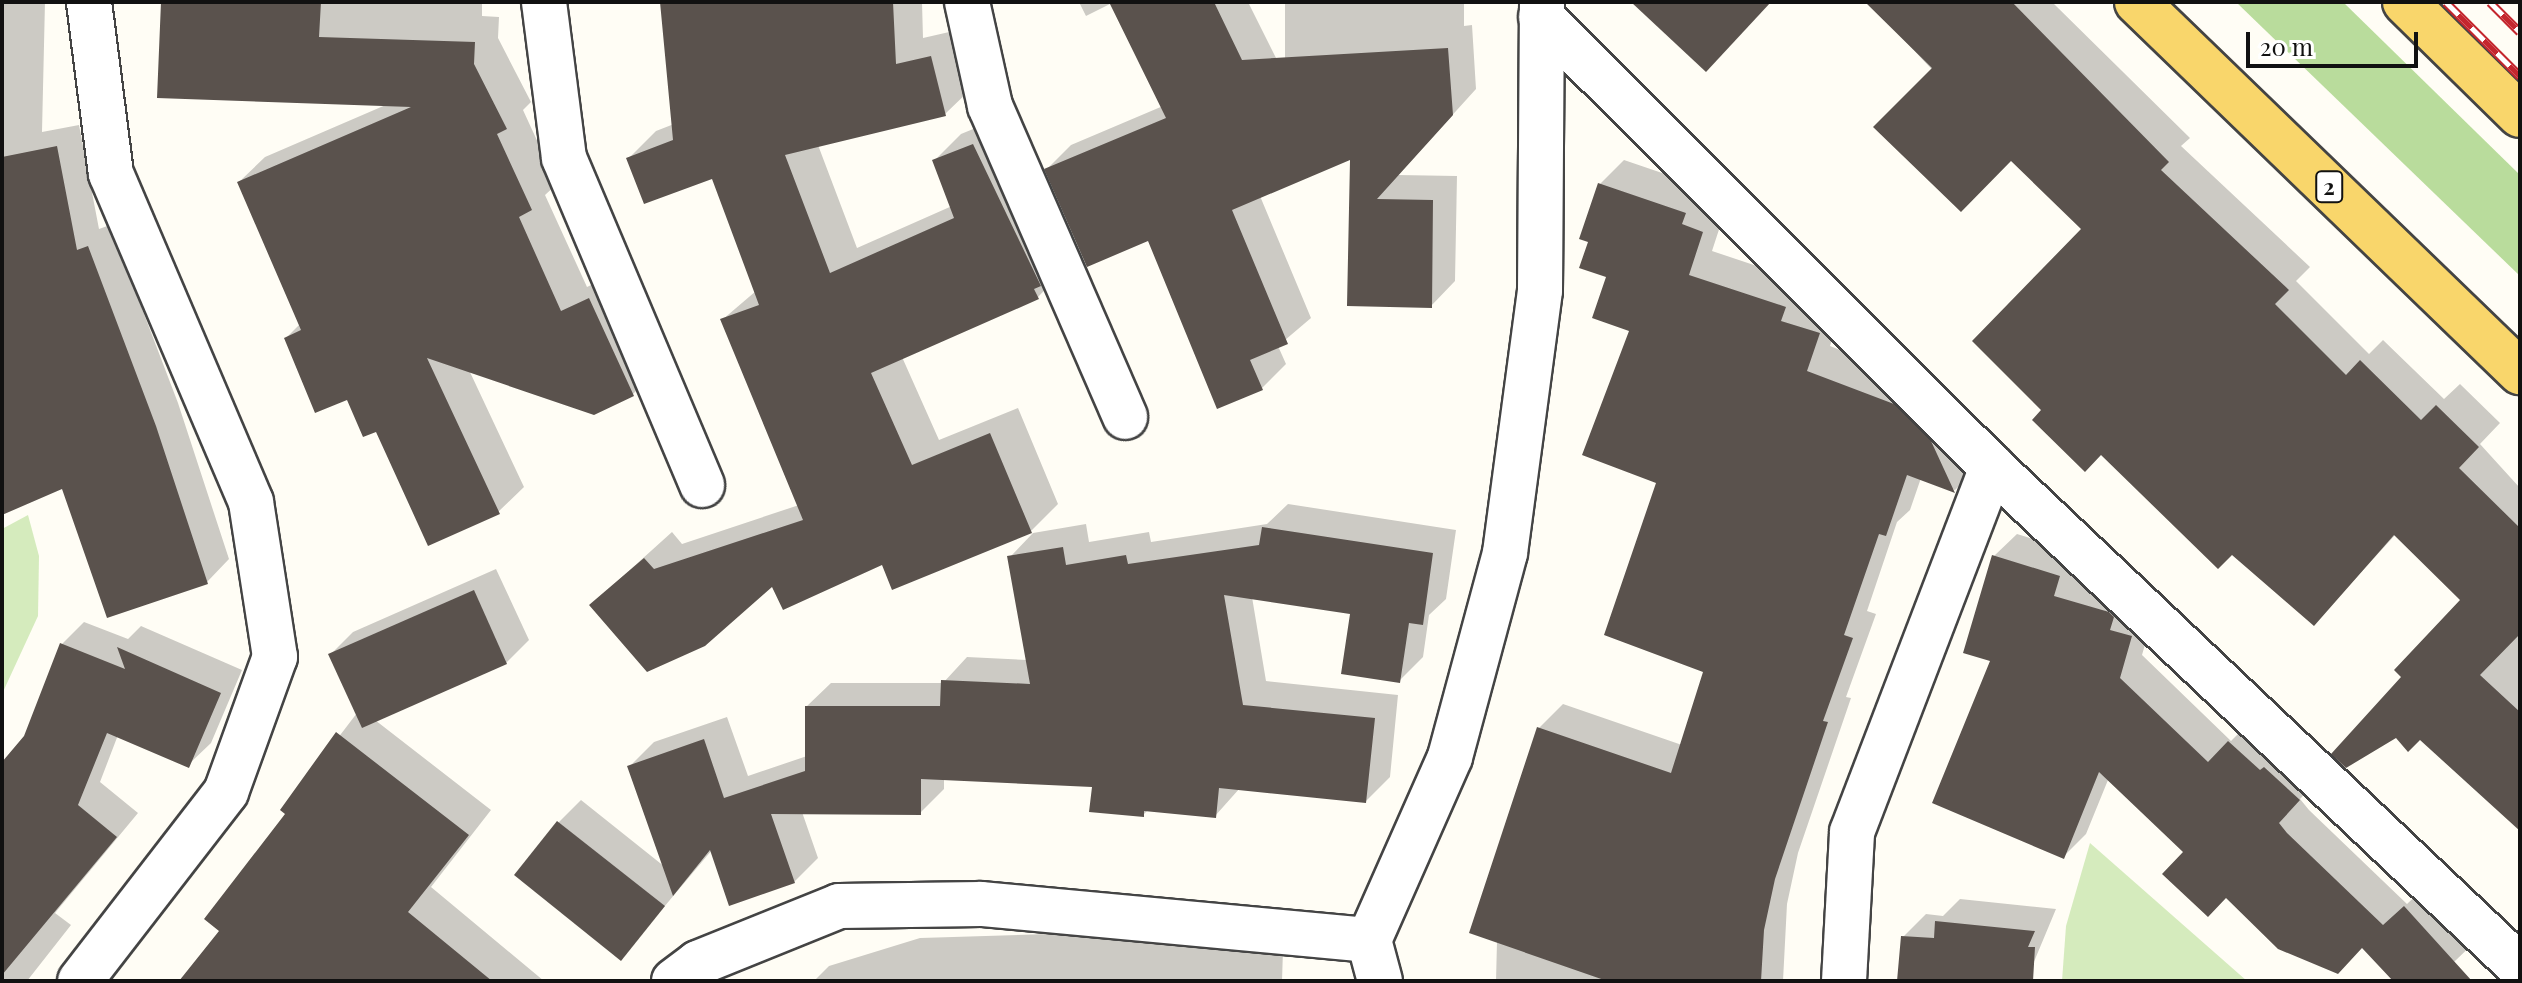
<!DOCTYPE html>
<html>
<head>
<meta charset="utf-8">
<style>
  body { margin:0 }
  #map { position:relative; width:2522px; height:983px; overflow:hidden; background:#fffdf5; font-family:"Playfair Display",serif }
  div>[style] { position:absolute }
  .green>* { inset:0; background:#d5ebbd }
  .forest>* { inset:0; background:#b9dc9c }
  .shadow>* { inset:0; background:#0003 }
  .building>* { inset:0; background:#5a524d }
  .roads { filter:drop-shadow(2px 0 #444) drop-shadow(-2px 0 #444) drop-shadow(0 2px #444) drop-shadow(0 -2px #444) }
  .minor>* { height:44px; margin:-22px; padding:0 22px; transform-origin:22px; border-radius:22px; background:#fff }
  .major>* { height:44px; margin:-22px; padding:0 22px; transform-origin:22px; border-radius:22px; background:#f9d66b }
  .rail>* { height:9px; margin-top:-4.5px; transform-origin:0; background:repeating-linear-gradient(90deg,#fff 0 18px,#c4262e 0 36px); box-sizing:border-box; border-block:2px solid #c4262e }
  span { translate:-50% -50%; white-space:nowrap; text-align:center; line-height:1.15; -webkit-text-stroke:8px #fff; paint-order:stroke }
  .shield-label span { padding:2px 6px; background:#fff; border:2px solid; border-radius:6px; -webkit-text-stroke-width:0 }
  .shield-label { font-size:22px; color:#111; font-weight:700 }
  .frame { position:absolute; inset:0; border:4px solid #111; pointer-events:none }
  .scale { position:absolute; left:2246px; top:32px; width:172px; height:36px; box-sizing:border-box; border:4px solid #111; border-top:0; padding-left:10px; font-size:24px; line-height:28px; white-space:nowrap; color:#111; -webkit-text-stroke:6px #fff; paint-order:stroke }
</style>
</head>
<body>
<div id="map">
  <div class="green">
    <div style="clip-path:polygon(28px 515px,39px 556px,38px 616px,2px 694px,2px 529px)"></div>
    <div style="clip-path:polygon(2090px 843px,2247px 981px,2062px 981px,2066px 926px)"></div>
  </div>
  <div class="forest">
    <div style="clip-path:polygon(2236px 2px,2343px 2px,2520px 175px,2520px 276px)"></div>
  </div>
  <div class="shadow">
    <div style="clip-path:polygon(2px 2px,45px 2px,42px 132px,79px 125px,99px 229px,110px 225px,178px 403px,229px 559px,207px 582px,63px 486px,2px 513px)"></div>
    <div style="clip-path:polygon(163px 2px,482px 2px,482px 16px,499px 17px,498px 38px,531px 102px,523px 110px,557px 184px,545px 195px,587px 287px,614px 274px,658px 369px,633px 394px,469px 370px,524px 487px,498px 512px,377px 430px,286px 338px,301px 323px,239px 182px,265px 157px,388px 104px)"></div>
    <div style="clip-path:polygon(662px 2px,922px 2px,923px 38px,958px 30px,972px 88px,945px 114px,818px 145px,857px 248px,952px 206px,934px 161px,961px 134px,1000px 118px,1064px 270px,1038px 297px,902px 357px,939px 440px,1018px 408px,1058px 504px,1031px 531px,773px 584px,591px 605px,672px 532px,682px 544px,799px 505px,722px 320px,756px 291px,713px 177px,629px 158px,656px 131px,674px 124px)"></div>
    <div style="clip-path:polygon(1079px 2px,1248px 2px,1285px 76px,1285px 2px,1464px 2px,1464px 26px,1472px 25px,1476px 89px,1398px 175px,1457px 176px,1455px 281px,1431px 306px,1352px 157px,1260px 196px,1311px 318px,1278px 346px,1286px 364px,1262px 388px,1149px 238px,1047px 169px,1071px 145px,1163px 106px,1112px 3px,1086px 16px)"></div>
    <div style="clip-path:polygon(1868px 2px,2052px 2px,2190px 138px,2181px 146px,2310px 267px,2296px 281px,2369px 354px,2383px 340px,2444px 399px,2460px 384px,2500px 423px,2480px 444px,2520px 488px,2520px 830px,2404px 677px,2463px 600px,2396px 534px,2314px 624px,2232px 553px,2044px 410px,2083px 229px)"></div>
    <div style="clip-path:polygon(1624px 160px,1709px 189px,1726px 208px,1712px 251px,1808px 283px,1842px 309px,1830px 346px,1918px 381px,1978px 467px,1955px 490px,1921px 478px,1910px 510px,1897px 522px,1867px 611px,1876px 614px,1846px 697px,1851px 698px,1798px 853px,1787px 904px,1783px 981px,1496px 981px,1497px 941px,1539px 728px,1563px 704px,1682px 745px,1706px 671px,1658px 482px,1632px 330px,1590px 241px,1600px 184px)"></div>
    <div style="clip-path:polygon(1288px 504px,1456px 530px,1446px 599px,1429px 615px,1423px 657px,1399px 681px,1352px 612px,1252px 597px,1266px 681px,1398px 695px,1390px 777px,1366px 801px,1240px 788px,1215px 816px,1149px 809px,1143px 815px,1094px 785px,944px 778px,944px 789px,920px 813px,802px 812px,818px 858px,794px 882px,712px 850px,621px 958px,558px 823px,581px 800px,665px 867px,630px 766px,654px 742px,727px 717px,748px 776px,807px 756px,807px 706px,831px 683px,943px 683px,967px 657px,1027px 660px,1010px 557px,1033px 533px,1086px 524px,1089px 542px,1149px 532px,1151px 542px,1267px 524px)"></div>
    <div style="clip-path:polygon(2017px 534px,2081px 554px,2154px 613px,2142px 655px,2231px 741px,2252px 720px,2321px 777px,2300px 799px,2309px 810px,2407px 904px,2427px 885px,2477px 940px,2434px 981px,2396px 981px,2363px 946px,2185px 852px,2108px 780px,2086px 834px,2064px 856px,1992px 660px,1994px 556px)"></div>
    <div style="clip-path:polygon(496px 569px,529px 640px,506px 663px,375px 720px,491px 810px,431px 887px,544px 981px,182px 981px,222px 931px,288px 813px,283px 810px,357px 713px,331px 654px,353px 632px)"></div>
    <div style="clip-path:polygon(84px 622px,128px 639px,141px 626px,242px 670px,211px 743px,188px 765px,118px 735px,100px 782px,138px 813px,55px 913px,71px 925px,27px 981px,2px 981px,2px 766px,25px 737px,62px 644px)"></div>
    <div style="clip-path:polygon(1960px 899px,2056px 909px,2026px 981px,1899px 981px,1903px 937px,1926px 914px,1943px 916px)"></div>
    <div style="clip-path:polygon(1048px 934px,1283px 949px,1282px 981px,814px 981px,829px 966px,920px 938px)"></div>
  </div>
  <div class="building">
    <div style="clip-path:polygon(161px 2px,321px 2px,319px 37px,475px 42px,474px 64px,507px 129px,497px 134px,532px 210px,519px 217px,561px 311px,589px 298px,634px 396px,594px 415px,427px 358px,500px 514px,428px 546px,376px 432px,363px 437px,347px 400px,315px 413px,284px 338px,301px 330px,237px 182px,411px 107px,157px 98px)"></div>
    <div style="clip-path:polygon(660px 2px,893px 2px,896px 64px,931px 56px,946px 116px,785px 155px,830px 273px,954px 218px,932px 160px,973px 144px,1041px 286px,1034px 289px,1039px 299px,871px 373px,912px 465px,990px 433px,1032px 533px,892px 590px,882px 565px,783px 610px,772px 587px,705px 646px,647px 672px,589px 605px,644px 558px,654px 569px,803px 520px,720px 319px,759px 305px,712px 179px,644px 204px,626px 158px,673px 140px)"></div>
    <div style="clip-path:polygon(1109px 2px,1214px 2px,1242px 60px,1448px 48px,1453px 115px,1377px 199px,1433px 200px,1432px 308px,1347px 306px,1350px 160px,1232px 210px,1288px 344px,1250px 360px,1263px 390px,1217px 409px,1148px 241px,1087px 267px,1044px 169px,1166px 118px)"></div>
    <div style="clip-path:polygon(1631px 2px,1771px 2px,1706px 72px)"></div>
    <div style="clip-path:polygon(1865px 2px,2012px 2px,2169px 162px,2161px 170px,2289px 290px,2275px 304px,2346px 375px,2360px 360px,2421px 420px,2436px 405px,2479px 447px,2459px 468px,2520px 528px,2520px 634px,2480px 675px,2520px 712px,2520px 831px,2420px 740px,2408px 752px,2396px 738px,2346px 768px,2331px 754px,2401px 677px,2394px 670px,2460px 600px,2394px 535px,2314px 626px,2232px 555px,2218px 569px,2101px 455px,2085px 472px,2032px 420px,2041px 410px,1972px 341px,2081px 229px,2011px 161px,1961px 212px,1873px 127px,1932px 68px)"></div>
    <div style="clip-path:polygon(57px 146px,77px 250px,88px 246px,156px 426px,208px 584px,107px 618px,62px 489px,2px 515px,2px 157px)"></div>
    <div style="clip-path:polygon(1598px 183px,1686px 213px,1682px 224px,1703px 232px,1689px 275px,1786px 307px,1781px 321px,1820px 333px,1807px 371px,1894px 404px,1931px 441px,1955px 493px,1907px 475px,1886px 536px,1879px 534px,1844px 635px,1853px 638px,1823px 721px,1828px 722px,1775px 879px,1764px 930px,1761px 981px,1607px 981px,1469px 933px,1537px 727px,1671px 773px,1703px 672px,1604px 635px,1656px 483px,1582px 455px,1629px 331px,1592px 318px,1606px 277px,1579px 268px,1588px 242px,1579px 239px)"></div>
    <div style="clip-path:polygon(1262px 527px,1433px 553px,1423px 625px,1409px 623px,1400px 683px,1341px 674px,1350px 614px,1224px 595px,1243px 705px,1375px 718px,1366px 803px,1219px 788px,1216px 818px,1144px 811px,1144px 817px,1089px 812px,1092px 787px,921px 779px,921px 815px,771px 814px,795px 883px,729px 906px,710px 850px,673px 896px,627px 766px,704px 739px,724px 798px,805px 771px,805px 706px,940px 706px,941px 680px,1030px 684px,1007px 556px,1063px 547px,1066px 565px,1126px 555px,1128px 564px,1259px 545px)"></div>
    <div style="clip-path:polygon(1992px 555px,2060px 576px,2054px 596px,2109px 612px,2114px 617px,2110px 630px,2132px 636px,2120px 678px,2208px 762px,2228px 741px,2260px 770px,2264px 767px,2300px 800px,2279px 823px,2287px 833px,2383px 925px,2404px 906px,2472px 981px,2393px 981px,2362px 948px,2338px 974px,2278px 949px,2226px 898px,2208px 917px,2162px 874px,2183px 852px,2099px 772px,2064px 859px,1932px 803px,1990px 661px,1963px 653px)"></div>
    <div style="clip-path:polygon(474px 590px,507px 664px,362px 728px,328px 654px)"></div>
    <div style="clip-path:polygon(60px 643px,125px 669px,117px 647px,221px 693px,189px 768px,107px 733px,78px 805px,117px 837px,2px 975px,2px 762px,24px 736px)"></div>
    <div style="clip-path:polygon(336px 732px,469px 835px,408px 912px,492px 981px,179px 981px,219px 931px,204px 919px,285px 814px,280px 810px)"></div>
    <div style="clip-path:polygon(557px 821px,665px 906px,621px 961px,514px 875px)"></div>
    <div style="clip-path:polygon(1935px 921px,2035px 931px,2028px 947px,2035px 947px,2033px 981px,1897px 981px,1901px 936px,1934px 938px)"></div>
  </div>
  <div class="roads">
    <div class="minor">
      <div style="left:544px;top:2px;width:157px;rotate:82.7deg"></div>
      <div style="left:564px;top:158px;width:355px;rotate:67.1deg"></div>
      <div style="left:967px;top:2px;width:107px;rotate:77.5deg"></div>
      <div style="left:990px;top:106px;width:339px;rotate:66.5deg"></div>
      <div style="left:1541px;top:17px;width:637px;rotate:44.94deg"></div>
      <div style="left:1992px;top:467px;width:727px;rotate:43.44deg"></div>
      <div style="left:80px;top:981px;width:239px;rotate:-52.3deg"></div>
      <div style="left:226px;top:792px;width:144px;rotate:-70.1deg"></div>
      <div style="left:275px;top:657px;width:157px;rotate:-98.8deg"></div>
      <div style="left:251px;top:502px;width:357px;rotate:-113.1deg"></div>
      <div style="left:111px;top:174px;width:173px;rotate:-97.3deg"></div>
      <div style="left:674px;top:981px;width:30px;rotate:-37deg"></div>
      <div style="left:698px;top:963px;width:152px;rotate:-22deg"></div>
      <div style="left:839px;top:906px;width:142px;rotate:-0.8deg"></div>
      <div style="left:981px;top:904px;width:390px;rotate:5.3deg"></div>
      <div style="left:1380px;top:981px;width:42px;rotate:-105deg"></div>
      <div style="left:1369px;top:940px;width:200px;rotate:-66.1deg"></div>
      <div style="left:1450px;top:757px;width:211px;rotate:-74.9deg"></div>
      <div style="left:1505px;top:553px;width:265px;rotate:-82.4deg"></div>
      <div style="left:1540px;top:290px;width:288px;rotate:-89.6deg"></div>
      <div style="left:1844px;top:981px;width:149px;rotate:-86.9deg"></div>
      <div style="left:1852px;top:832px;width:391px;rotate:-69deg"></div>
    </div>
    <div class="major">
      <div style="left:2137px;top:2px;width:533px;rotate:44.01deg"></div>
      <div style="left:2405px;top:2px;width:161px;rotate:44.5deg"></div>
    </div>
  </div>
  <div class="rail">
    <div style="left:2446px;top:2px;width:105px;rotate:45deg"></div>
    <div style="left:2490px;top:2px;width:42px;rotate:45deg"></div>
  </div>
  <div class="shield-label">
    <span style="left:2329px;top:187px">2</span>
  </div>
  <div class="frame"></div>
  <div class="scale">20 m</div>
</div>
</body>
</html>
